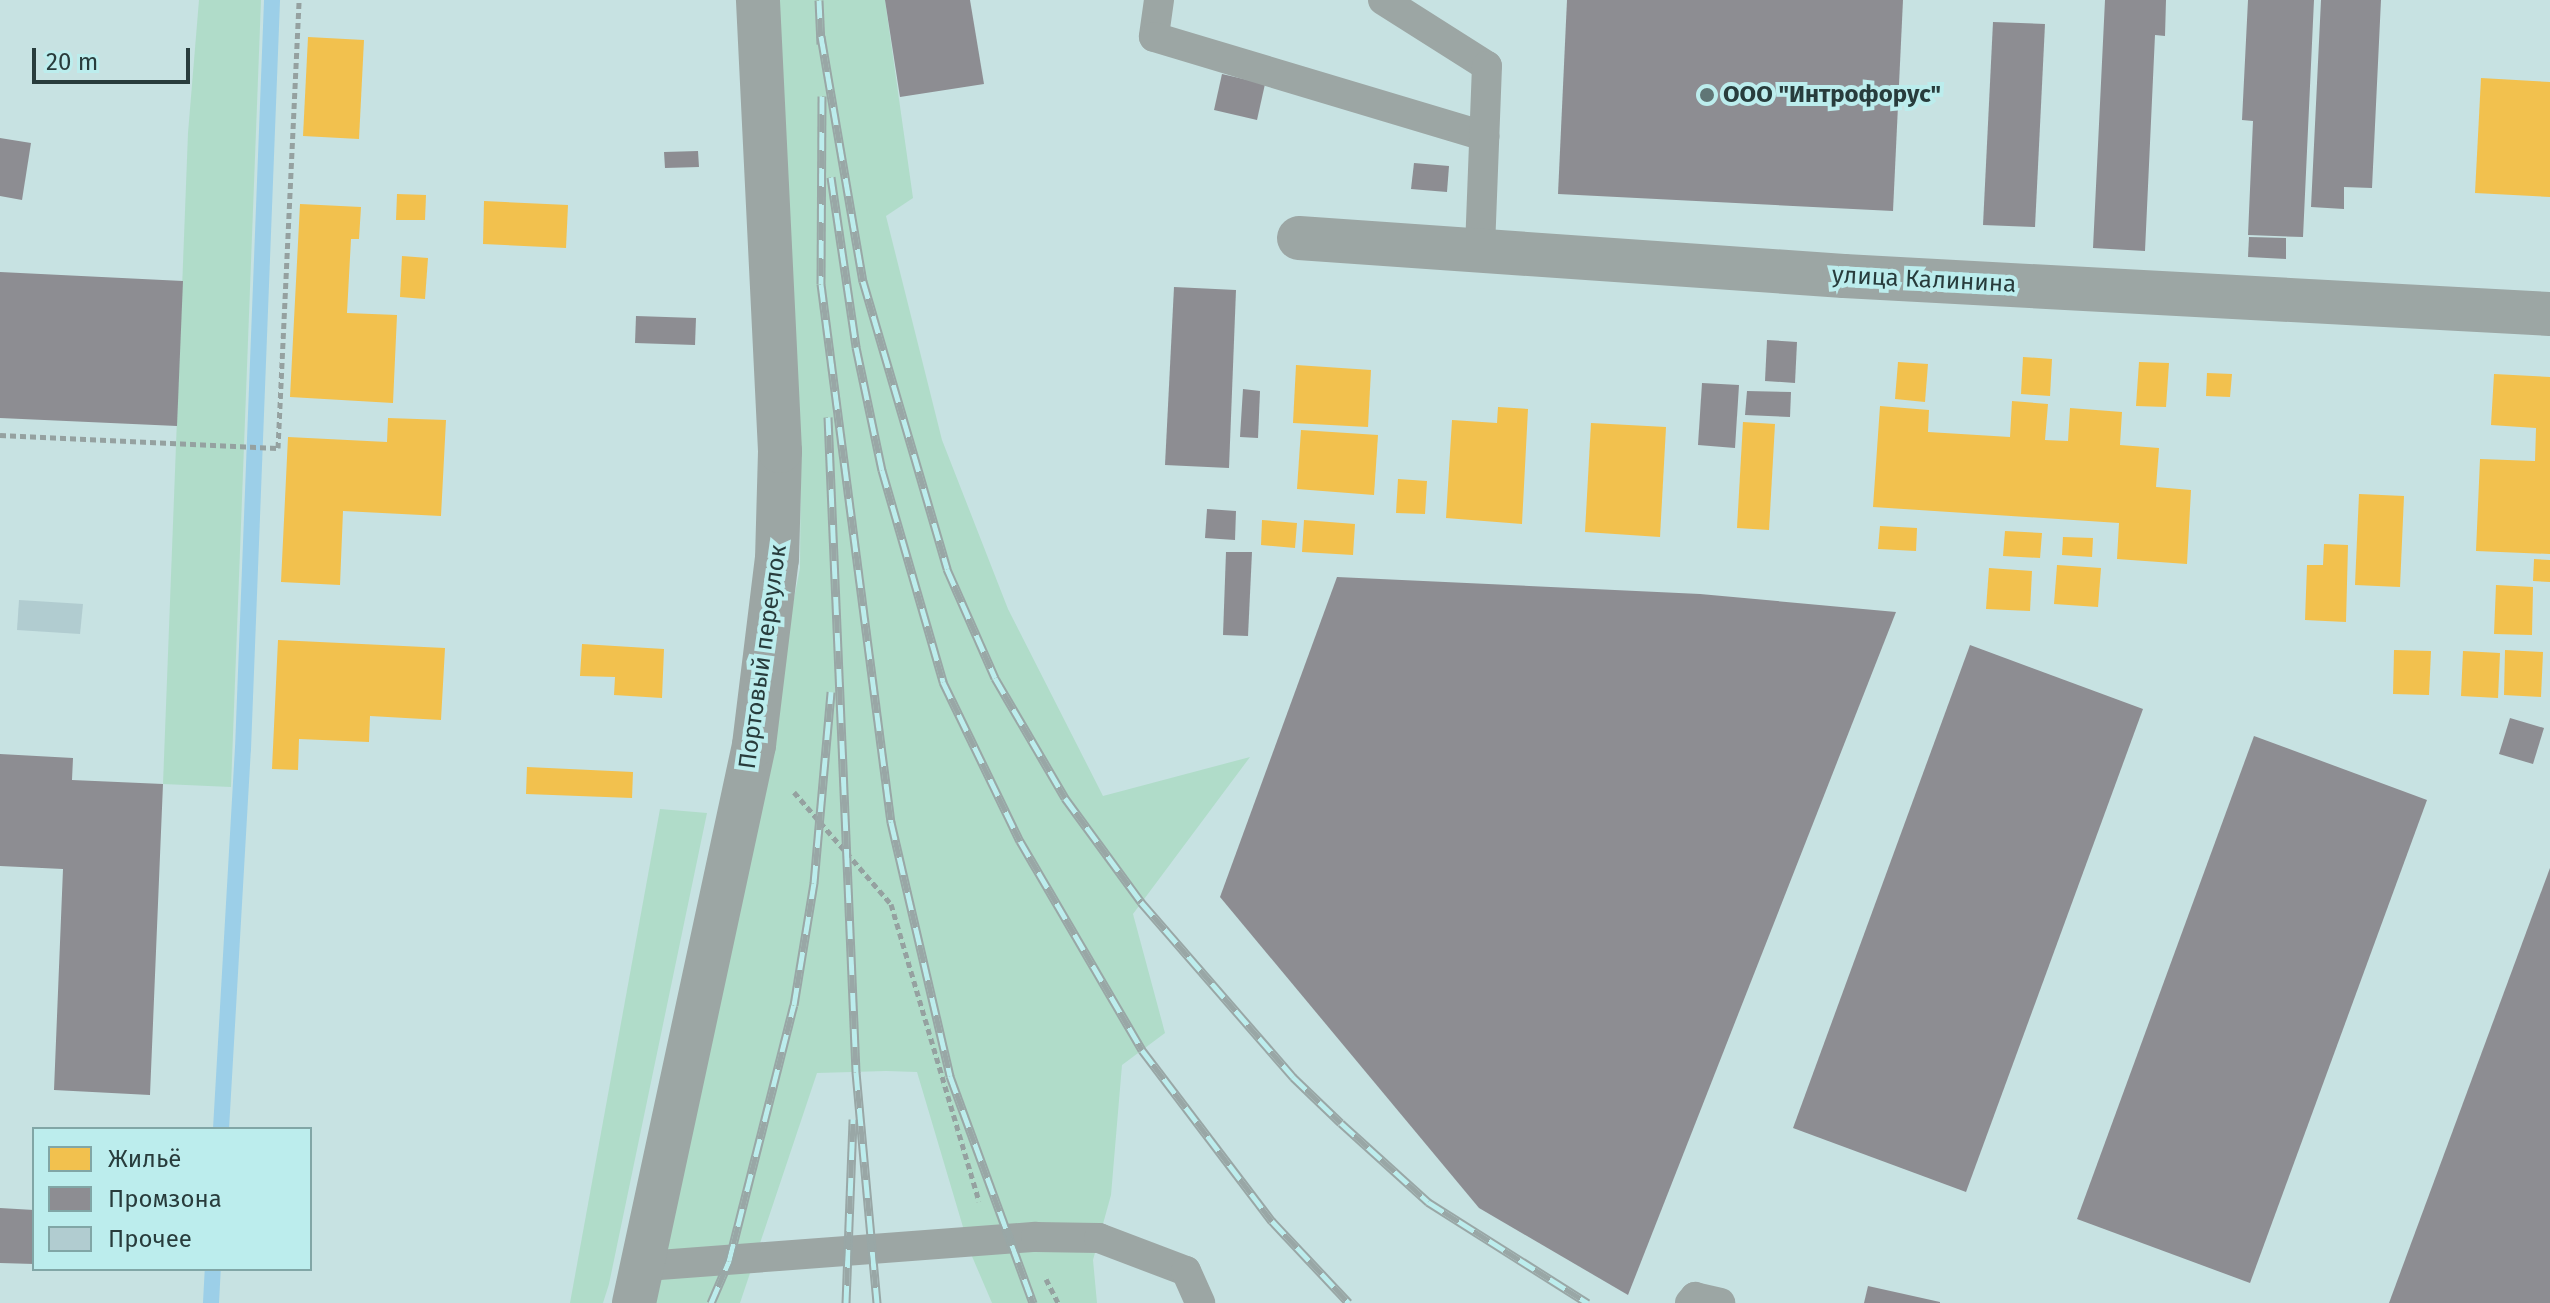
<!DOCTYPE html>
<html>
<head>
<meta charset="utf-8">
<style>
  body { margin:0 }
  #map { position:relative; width:2550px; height:1303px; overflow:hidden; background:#c7e2e2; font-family:"Fira Sans",sans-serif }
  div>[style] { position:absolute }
  .green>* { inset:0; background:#b0dcc9 }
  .homes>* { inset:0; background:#f2c14e }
  .industry>* { inset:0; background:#8d8d92 }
  .stream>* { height:16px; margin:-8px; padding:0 8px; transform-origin:8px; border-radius:8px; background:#9ccfe8 }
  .building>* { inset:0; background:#b1ccd0 }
  .path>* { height:5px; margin-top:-2.5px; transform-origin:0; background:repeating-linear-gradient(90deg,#95a1a0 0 6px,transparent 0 10px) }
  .lane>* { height:30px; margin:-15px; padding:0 15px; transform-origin:15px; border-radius:15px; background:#9ca6a4 }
  .street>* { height:44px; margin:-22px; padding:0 22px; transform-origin:22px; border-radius:22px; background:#9ca6a4 }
  .rail>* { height:9px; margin-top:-4.5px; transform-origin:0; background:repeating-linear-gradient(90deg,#bceded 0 18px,#99a7a6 0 36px); box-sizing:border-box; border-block:2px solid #99a7a6 }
  .dots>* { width:22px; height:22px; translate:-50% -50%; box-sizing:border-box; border:4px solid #bceded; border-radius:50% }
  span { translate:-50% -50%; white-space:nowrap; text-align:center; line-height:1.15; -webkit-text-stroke:8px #bceded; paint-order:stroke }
  .poi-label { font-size:24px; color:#283c3c; font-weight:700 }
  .left { translate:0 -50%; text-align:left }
  .street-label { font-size:24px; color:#283c3c }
  .legend { position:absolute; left:32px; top:1127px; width:280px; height:144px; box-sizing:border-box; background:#bceded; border:2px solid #81a6a6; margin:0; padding:10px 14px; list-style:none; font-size:24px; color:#283c3c }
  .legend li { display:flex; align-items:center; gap:16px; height:40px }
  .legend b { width:40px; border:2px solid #81a6a6 }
  .scale { position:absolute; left:32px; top:48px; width:158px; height:36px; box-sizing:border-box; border:4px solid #283c3c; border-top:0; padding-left:10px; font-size:24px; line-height:28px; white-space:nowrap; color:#283c3c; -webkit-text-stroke:6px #bceded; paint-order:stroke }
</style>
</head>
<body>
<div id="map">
  <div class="green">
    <div style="clip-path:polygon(199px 0,261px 0,231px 787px,163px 784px,188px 133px)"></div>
    <div style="clip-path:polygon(779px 0,885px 0,913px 198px,886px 216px,942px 440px,1008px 609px,1103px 796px,1250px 757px,1133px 914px,1165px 1033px,1122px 1065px,1111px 1195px,1093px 1260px,1097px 1303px,992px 1303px,971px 1254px,917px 1072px,886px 1071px,817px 1073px,740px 1303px,654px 1303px,800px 568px,801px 447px)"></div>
    <div style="clip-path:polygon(660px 809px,707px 813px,609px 1284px,603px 1303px,570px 1303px)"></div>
  </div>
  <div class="homes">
    <div style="clip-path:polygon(308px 37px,364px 40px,359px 139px,303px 136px)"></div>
    <div style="clip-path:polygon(2481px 78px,2550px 82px,2550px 197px,2475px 193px)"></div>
    <div style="clip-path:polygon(397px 194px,426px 195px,425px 220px,396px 220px)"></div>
    <div style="clip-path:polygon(484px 201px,568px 205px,566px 248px,483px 244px)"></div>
    <div style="clip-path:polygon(300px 204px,361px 207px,359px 239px,351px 239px,347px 313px,397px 315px,393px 403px,290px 397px)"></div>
    <div style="clip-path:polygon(402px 256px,428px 258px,425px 299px,400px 297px)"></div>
    <div style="clip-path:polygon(2023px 357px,2052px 359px,2050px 396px,2021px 394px)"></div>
    <div style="clip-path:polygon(1898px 362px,1928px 364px,1925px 402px,1895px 399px)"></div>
    <div style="clip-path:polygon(2139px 362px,2169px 363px,2166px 407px,2136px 406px)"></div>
    <div style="clip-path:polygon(1296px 365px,1371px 370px,1368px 427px,1293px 423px)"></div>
    <div style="clip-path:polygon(2207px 373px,2232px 374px,2230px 397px,2206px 396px)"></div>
    <div style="clip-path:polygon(2494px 374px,2550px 377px,2550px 554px,2476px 551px,2480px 459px,2535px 461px,2536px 428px,2491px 425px)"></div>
    <div style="clip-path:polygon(2012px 401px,2048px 404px,2045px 440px,2068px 441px,2070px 408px,2122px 412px,2120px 445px,2159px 448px,2156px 487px,2191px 490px,2187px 564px,2117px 559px,2119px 523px,1873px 507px,1880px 406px,1929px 410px,1928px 432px,2010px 437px)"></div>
    <div style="clip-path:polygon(1498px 407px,1528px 409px,1522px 524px,1446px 518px,1452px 420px,1497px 423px)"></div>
    <div style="clip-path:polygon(388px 418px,446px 420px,441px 516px,343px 511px,340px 585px,281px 582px,288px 437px,387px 442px)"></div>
    <div style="clip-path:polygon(1743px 422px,1775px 424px,1769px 530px,1737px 528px)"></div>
    <div style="clip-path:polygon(1591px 423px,1666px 427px,1660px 537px,1585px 532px)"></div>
    <div style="clip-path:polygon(1301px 430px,1378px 435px,1374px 495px,1297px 489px)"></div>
    <div style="clip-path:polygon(1398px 479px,1427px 481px,1425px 514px,1396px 513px)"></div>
    <div style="clip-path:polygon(2359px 494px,2404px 496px,2400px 587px,2355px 585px)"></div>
    <div style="clip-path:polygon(1262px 520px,1297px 523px,1295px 548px,1261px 545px)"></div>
    <div style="clip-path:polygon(1304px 520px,1355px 524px,1353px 555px,1302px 552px)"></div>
    <div style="clip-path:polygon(1880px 526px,1917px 528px,1916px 551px,1878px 549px)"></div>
    <div style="clip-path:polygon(2005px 531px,2042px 533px,2040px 558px,2003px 556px)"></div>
    <div style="clip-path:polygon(2063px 537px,2093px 538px,2092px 557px,2062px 555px)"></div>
    <div style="clip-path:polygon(2324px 544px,2348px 545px,2346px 622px,2305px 620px,2307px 565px,2323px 565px)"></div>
    <div style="clip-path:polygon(2534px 559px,2550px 560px,2550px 582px,2533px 581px)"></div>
    <div style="clip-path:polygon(2057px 565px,2101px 568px,2098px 607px,2054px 604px)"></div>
    <div style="clip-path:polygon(1989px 568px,2032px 571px,2030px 611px,1986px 609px)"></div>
    <div style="clip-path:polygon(2496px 585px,2533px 587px,2532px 635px,2494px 634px)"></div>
    <div style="clip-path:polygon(278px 640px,445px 648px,441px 720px,370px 716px,369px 742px,299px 739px,298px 770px,272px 769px)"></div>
    <div style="clip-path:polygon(582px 644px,664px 649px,662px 698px,614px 695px,615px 677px,580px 676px)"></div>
    <div style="clip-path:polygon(2394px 650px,2431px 651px,2429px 695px,2393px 694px)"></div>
    <div style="clip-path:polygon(2505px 650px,2543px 652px,2541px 697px,2504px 695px)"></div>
    <div style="clip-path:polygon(2463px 651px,2500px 653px,2498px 698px,2461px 696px)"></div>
    <div style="clip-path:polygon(527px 767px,633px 772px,632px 798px,526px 794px)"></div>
  </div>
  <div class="industry">
    <div style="clip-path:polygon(885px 0,970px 0,984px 84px,900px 97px)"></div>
    <div style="clip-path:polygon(1567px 0,1903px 0,1893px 211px,1558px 194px)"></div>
    <div style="clip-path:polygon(2105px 0,2166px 0,2165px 36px,2155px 35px,2145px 251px,2093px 248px)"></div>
    <div style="clip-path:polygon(2248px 0,2314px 0,2303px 237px,2248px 235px,2253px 121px,2242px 120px)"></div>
    <div style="clip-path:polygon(2321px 0,2381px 0,2372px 188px,2344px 187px,2344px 209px,2311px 207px)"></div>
    <div style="clip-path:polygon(1993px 22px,2045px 24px,2035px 227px,1983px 225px)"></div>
    <div style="clip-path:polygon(1222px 74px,1265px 84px,1257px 120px,1214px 110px)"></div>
    <div style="clip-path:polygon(0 138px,31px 143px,22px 200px,0 196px)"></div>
    <div style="clip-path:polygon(698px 151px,699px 167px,665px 168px,664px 152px)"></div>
    <div style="clip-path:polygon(1414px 163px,1449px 166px,1447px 192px,1411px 189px)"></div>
    <div style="clip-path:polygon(2249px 237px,2286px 238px,2286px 259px,2248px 257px)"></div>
    <div style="clip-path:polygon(0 272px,183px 281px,177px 426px,0 418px)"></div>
    <div style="clip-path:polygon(1174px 287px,1236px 290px,1229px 468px,1165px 465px)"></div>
    <div style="clip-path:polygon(636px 316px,696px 318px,695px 345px,635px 343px)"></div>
    <div style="clip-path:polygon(1767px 340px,1797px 342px,1795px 383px,1765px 381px)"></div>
    <div style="clip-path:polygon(1702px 383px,1739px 385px,1735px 448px,1698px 445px)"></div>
    <div style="clip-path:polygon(1243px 389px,1260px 391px,1258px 438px,1240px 437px)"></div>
    <div style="clip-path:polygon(1747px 391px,1791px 392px,1790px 417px,1745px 415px)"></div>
    <div style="clip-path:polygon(1207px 509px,1236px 511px,1235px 540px,1205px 538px)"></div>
    <div style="clip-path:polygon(1226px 552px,1252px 552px,1248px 636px,1223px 635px)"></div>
    <div style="clip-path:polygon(1337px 577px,1700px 594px,1896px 612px,1628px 1295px,1479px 1208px,1220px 897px)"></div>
    <div style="clip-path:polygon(1970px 645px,2143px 709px,1966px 1192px,1793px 1128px)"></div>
    <div style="clip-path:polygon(2510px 718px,2544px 728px,2533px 764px,2499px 754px)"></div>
    <div style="clip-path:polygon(2254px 736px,2427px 800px,2250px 1283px,2077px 1219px)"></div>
    <div style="clip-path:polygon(0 754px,73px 758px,72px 780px,163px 784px,150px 1095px,54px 1090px,63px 869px,0 866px)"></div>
    <div style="clip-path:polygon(2550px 868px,2550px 1303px,2389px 1303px)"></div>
    <div style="clip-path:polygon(0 1208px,34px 1210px,34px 1264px,0 1263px)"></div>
    <div style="clip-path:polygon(1868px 1286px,1940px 1302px,1940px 1303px,1864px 1303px)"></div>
  </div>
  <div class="stream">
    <div style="left:221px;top:1129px;width:381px;rotate:-86.7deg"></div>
    <div style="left:243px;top:749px;width:750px;rotate:-87.78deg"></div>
    <div style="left:211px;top:1303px;width:34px;rotate:-87deg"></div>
  </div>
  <div class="building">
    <div style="clip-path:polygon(19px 600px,83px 604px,80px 634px,17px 630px)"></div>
  </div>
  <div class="path">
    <div style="left:0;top:435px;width:278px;rotate:2.7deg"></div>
    <div style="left:278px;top:448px;width:448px;rotate:-87.3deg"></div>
    <div style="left:794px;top:792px;width:148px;rotate:49.1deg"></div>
    <div style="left:891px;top:904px;width:310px;rotate:73.5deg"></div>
    <div style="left:1046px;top:1279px;width:27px;rotate:63deg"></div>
  </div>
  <div class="lane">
    <div style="left:1159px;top:0;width:37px;rotate:98deg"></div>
    <div style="left:1154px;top:37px;width:345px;rotate:16.7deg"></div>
    <div style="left:1383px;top:0;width:123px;rotate:32.4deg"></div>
    <div style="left:1487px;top:66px;width:185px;rotate:92.2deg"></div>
    <div style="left:646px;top:1266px;width:391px;rotate:-4.3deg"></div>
    <div style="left:1036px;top:1237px;width:63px;rotate:0.9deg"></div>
    <div style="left:1099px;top:1238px;width:93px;rotate:20.8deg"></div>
    <div style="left:1186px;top:1271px;width:35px;rotate:66deg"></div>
    <div style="left:1690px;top:1303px;width:8px;rotate:-50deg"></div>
    <div style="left:1695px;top:1297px;width:26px;rotate:13deg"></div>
  </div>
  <div class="street">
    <div style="left:1299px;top:238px;width:546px;rotate:3.99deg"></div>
    <div style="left:1844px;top:276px;width:707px;rotate:3.08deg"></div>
    <div style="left:634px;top:1303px;width:571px;rotate:-77.86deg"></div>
    <div style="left:754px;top:745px;width:187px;rotate:-83deg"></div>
    <div style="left:777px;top:559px;width:108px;rotate:-88.4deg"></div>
    <div style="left:780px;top:451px;width:452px;rotate:-92.8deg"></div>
  </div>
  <div class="rail">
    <div style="left:819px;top:0;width:44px;rotate:87.4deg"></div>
    <div style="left:821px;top:36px;width:249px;rotate:80.3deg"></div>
    <div style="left:863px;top:281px;width:300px;rotate:73.7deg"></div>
    <div style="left:947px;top:569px;width:119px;rotate:66.2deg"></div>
    <div style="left:995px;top:678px;width:139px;rotate:59.7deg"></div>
    <div style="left:1065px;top:798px;width:129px;rotate:53.8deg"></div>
    <div style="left:1141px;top:902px;width:232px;rotate:49deg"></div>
    <div style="left:1293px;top:1077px;width:66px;rotate:43.8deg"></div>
    <div style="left:1341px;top:1123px;width:118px;rotate:42.2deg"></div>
    <div style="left:1428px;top:1202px;width:189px;rotate:32.3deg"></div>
    <div style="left:822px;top:96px;width:188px;rotate:90.3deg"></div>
    <div style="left:821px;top:284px;width:543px;rotate:82.59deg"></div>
    <div style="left:891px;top:822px;width:261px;rotate:76.9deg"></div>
    <div style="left:950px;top:1076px;width:242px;rotate:69.9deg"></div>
    <div style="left:831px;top:177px;width:172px;rotate:81.6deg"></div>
    <div style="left:856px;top:347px;width:126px;rotate:78.1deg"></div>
    <div style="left:882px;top:470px;width:221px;rotate:73.9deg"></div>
    <div style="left:943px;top:682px;width:177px;rotate:64.2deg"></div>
    <div style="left:1020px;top:841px;width:242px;rotate:59.7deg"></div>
    <div style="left:1142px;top:1050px;width:215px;rotate:52.8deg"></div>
    <div style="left:1272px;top:1221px;width:112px;rotate:46.8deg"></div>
    <div style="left:828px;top:417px;width:656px;rotate:87.55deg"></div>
    <div style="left:856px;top:1072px;width:232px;rotate:84.8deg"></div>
    <div style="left:711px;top:1303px;width:46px;rotate:-66.8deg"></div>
    <div style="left:729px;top:1261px;width:264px;rotate:-75.8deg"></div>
    <div style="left:794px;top:1005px;width:124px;rotate:-80.7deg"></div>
    <div style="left:814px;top:883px;width:192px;rotate:-84.9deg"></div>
    <div style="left:846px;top:1303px;width:184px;rotate:-87.8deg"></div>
  </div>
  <div class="dots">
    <div style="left:1707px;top:95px;background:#607676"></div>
  </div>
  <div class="poi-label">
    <span class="left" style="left:1723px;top:95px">ООО "Интрофорус"</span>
  </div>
  <div class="street-label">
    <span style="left:1924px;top:280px;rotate:3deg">улица Калинина</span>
    <span style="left:763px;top:657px;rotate:-82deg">Портовый переулок</span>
  </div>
  <ul class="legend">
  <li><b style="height:22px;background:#f2c14e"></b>Жильё</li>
  <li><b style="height:22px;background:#8d8d92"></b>Промзона</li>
  <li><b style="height:22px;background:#b1ccd0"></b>Прочее</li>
  </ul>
  <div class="scale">20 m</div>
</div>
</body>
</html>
